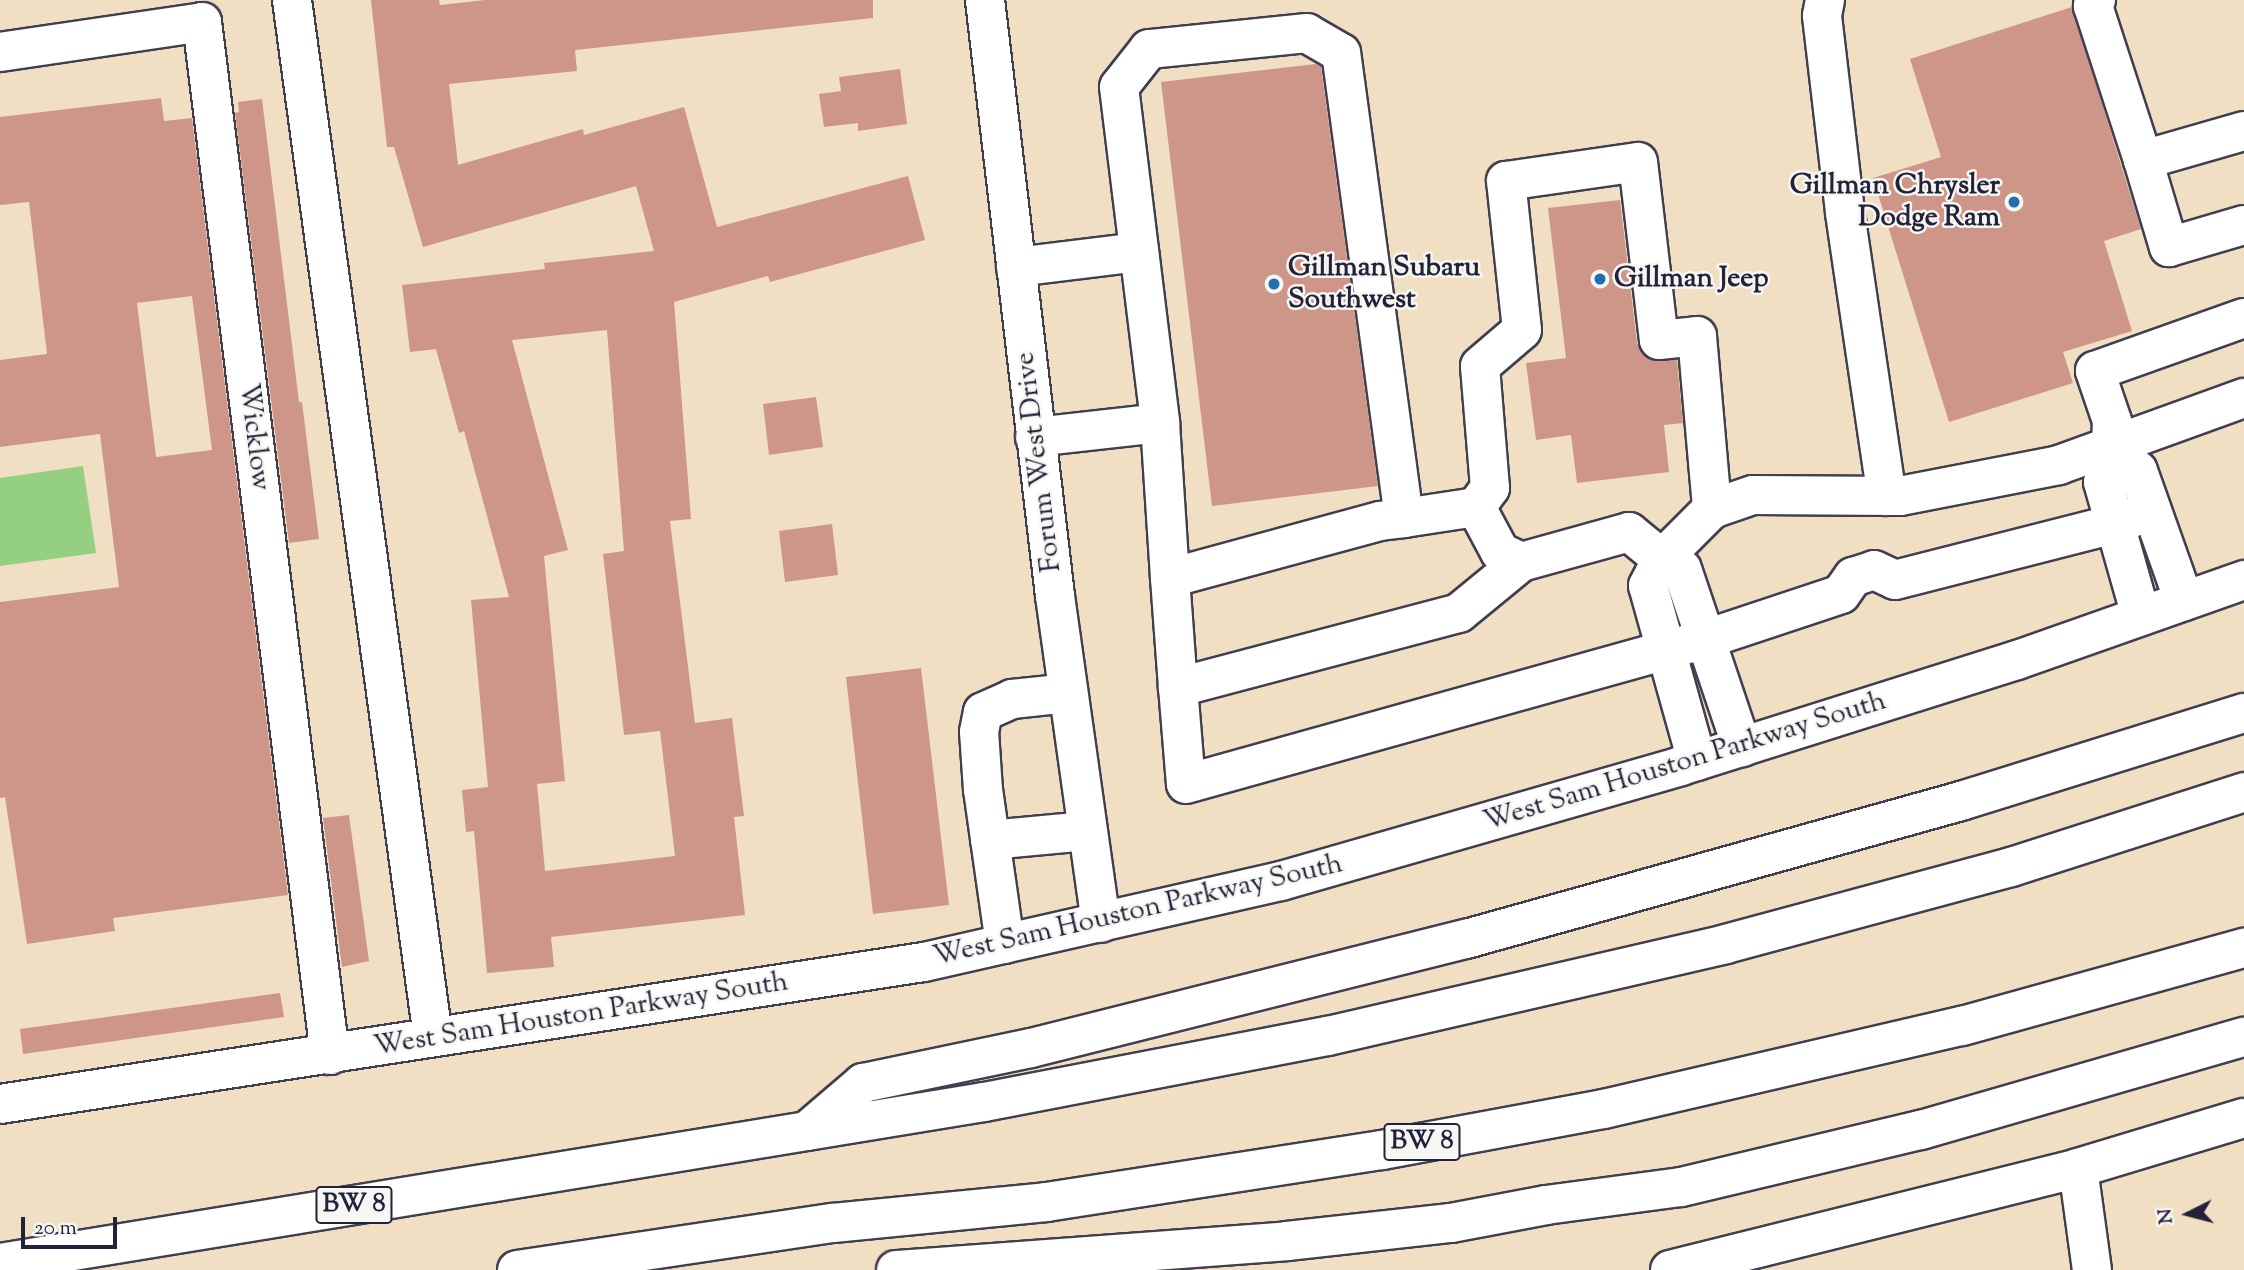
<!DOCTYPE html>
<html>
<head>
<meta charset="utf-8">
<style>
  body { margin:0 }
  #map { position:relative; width:2244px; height:1270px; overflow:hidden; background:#f1dfc3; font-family:"Sorts Mill Goudy",serif }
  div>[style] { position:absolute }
  .green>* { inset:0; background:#95cf82 }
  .building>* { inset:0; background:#ce9689 }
  .roads { filter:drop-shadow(2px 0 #413e4f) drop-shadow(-2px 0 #413e4f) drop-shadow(0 2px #413e4f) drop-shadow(0 -2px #413e4f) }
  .minor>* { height:38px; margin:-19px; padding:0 19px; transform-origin:19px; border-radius:19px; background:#fff }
  .major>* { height:38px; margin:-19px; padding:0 19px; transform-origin:19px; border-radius:19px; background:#fff }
  .highway>* { height:38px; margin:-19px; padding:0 19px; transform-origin:19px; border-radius:19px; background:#fff }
  .dots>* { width:19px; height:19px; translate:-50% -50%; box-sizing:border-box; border:4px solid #f6f6f2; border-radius:50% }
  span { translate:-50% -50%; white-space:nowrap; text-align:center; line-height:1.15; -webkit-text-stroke:5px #f6f6f2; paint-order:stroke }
  .shield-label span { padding:2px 5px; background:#f6f6f2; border:2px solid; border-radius:5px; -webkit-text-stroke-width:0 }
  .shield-label { font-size:26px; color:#22223b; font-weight:700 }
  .poi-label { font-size:28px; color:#22223b; font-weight:700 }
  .right { translate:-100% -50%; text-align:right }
  .left { translate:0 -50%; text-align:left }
  .street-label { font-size:28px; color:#22223b }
  .north { position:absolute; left:2153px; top:1179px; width:70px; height:70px; -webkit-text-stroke:5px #f6f6f2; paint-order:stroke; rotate:264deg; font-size:19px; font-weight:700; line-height:28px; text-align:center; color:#22223b }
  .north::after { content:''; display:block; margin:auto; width:24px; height:32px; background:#22223b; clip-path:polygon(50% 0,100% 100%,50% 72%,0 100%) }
  .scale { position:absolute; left:21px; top:1217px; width:96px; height:32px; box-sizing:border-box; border:4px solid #22223b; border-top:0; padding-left:9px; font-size:21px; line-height:24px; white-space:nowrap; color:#22223b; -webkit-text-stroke:5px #f6f6f2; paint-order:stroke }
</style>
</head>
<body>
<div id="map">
  <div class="green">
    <div style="clip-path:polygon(83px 466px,96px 553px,0 566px,0 478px)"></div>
  </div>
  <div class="building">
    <div style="clip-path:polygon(evenodd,371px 0,439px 0,440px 5px,485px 0,873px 0,873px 18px,575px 50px,577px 71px,449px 84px,458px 165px,583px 129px,584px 135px,684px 107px,717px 227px,908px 176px,925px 240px,770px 282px,768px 276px,674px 302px,691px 519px,670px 521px,695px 723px,732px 718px,744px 816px,734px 817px,745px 915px,551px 937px,554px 967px,487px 973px,474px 831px,466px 832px,462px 790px,488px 787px,471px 600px,509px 597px,464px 431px,459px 433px,436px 349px,410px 352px,402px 285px,545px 269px,544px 263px,654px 251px,636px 186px,423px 247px,394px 147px,387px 147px,371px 0,607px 330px,624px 551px,603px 554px,624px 735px,660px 731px,675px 856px,545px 871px,537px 784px,565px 781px,544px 556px,568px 550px,512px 340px,607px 330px)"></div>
    <div style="clip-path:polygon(2072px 7px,2141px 229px,2104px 241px,2132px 331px,2063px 352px,2073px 383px,1949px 422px,1873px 178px,1941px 157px,1910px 59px)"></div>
    <div style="clip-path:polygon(1316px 64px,1321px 66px,1378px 486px,1212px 506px,1161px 82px)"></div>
    <div style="clip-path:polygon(900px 69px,907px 124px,858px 131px,858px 123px,824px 127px,819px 94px,841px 91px,839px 77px)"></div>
    <div style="clip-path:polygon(evenodd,161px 98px,164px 121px,192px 118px,288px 895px,113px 918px,115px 931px,27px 944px,5px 797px,0 798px,0 602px,119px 587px,100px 434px,0 447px,0 360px,47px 354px,29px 202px,0 205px,0 117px,161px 98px,192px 296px,212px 450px,156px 457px,137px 303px,192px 296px)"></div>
    <div style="clip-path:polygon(262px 99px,299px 402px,302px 402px,319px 539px,289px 543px,235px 113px,239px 112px,238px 102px)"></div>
    <div style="clip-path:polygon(1620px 200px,1637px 343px,1642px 354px,1651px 360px,1677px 360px,1683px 423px,1664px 425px,1669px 472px,1577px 483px,1571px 435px,1536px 440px,1526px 363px,1566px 358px,1548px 208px)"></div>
    <div style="clip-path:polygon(816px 397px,823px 447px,769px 455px,763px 404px)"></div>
    <div style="clip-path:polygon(832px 524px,838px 575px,785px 582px,779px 531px)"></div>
    <div style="clip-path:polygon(921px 668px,949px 905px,873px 914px,846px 677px)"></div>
    <div style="clip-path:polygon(349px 815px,369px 961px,342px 967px,323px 818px)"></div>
    <div style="clip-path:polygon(280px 993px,284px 1017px,23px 1054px,20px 1029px)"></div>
  </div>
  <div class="roads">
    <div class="minor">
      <div style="left:292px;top:0;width:1047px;rotate:82.26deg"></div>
      <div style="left:985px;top:0;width:600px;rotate:83.3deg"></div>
      <div style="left:1055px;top:596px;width:330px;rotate:82deg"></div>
      <div style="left:1825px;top:0;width:16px;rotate:101deg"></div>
      <div style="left:1822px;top:16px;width:198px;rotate:83.3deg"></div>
      <div style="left:1845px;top:213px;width:286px;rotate:81.6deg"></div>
      <div style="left:2096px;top:0;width:7px;rotate:117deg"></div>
      <div style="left:2093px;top:6px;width:162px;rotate:72deg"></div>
      <div style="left:2143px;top:160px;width:105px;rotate:-16deg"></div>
      <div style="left:0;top:52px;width:204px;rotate:-8.4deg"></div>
      <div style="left:202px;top:22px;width:1041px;rotate:82.94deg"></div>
      <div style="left:2143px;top:160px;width:91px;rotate:73.4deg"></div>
      <div style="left:2169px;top:247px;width:78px;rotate:-16.3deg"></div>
      <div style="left:1016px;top:267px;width:124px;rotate:-7deg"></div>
      <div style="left:1035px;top:437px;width:126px;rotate:-6.4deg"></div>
      <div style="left:2111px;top:448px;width:35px;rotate:40deg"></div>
      <div style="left:2138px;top:471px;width:138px;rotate:70.5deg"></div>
      <div style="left:1476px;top:507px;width:24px;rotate:-54deg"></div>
      <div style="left:1490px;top:488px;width:122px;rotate:-94.7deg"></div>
      <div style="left:1480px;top:366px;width:55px;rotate:-40.6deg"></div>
      <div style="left:1522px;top:330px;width:150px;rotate:-96.1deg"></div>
      <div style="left:1506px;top:181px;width:133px;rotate:-8.2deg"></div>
      <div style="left:1638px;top:162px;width:179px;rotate:83.3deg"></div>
      <div style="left:1659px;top:340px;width:38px;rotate:-6deg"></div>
      <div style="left:1697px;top:336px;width:174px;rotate:85deg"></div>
      <div style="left:1404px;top:518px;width:469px;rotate:-97.7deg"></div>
      <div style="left:1341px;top:53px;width:39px;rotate:-150deg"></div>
      <div style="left:1307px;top:33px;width:159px;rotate:174.2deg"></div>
      <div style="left:1149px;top:49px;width:48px;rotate:128.3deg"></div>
      <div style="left:1119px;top:87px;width:338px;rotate:83deg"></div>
      <div style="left:1160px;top:423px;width:155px;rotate:86.3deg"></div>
      <div style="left:1170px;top:578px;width:218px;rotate:-15.2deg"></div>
      <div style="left:1380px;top:521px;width:24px;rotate:-7deg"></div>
      <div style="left:1404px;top:518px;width:73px;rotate:-8.7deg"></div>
      <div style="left:1476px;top:507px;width:51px;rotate:61.9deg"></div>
      <div style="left:1500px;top:552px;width:23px;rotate:25deg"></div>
      <div style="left:1521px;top:562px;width:112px;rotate:-15.5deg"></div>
      <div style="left:1629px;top:532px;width:43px;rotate:39.3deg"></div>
      <div style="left:1662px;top:559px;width:22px;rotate:27deg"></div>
      <div style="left:1682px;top:569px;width:188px;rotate:71.4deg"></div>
      <div style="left:1521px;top:562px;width:80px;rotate:140.6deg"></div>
      <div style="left:1459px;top:613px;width:291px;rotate:165.2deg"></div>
      <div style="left:1178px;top:687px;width:97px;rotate:85.3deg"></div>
      <div style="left:1186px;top:784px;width:540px;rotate:-15.58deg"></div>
      <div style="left:1706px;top:639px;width:142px;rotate:-18.4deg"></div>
      <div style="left:1841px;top:594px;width:21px;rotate:-55deg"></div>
      <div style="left:1853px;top:577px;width:22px;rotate:-18deg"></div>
      <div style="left:1874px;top:570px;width:23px;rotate:25deg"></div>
      <div style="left:1895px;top:580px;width:226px;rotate:-14.3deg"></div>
      <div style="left:2114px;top:524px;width:40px;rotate:-18.9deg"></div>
      <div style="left:1170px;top:578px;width:109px;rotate:85.8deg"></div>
      <div style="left:2141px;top:616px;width:139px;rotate:-105.8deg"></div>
      <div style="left:2103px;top:482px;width:35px;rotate:-77deg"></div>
      <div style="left:2111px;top:448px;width:27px;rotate:-88deg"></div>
      <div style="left:2112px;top:421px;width:53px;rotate:-108.8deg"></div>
      <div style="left:2095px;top:371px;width:158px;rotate:-19.6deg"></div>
      <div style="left:1697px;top:761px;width:182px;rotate:-105.6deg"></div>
      <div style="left:1648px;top:586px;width:30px;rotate:-63deg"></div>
      <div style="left:1662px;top:559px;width:71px;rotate:-45deg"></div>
      <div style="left:1712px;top:509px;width:43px;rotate:-18.9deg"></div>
      <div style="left:1753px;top:495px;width:147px;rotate:0.4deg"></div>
      <div style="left:1900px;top:496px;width:162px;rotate:-11deg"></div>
      <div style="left:2059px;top:465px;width:197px;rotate:-19.9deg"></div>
      <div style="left:990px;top:840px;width:97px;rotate:-5.3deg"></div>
      <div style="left:1005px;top:944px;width:156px;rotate:-98.1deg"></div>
      <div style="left:983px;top:790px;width:58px;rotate:-93.9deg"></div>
      <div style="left:979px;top:732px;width:20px;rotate:-79deg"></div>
      <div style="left:983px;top:712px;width:32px;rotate:-24deg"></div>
      <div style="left:1012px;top:699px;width:56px;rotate:-6.1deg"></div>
      <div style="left:2078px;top:1168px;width:103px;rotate:82.2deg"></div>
    </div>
    <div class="major">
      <div style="left:0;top:1104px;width:935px;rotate:-8.74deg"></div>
      <div style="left:924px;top:962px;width:366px;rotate:-12.8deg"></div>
      <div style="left:1281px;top:881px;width:416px;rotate:-16deg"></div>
      <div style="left:1681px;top:766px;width:352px;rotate:-17.5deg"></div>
      <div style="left:2017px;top:660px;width:241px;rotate:-19.4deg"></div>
      <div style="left:1670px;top:1270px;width:421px;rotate:-14deg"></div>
      <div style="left:2078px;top:1168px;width:173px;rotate:-16.8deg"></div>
    </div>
    <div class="highway">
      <div style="left:807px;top:1131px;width:74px;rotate:-40.6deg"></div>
      <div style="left:863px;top:1083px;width:172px;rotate:-11.8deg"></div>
      <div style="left:1031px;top:1048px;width:448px;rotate:-14.1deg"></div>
      <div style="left:1466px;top:939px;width:514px;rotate:-15.58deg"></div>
      <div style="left:1961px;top:801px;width:296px;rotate:-17.3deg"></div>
      <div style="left:0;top:1263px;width:997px;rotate:-9.29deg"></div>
      <div style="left:984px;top:1102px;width:350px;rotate:-10.9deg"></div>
      <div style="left:1328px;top:1036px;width:408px;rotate:-13deg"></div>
      <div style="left:1726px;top:944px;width:295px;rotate:-15.1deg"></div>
      <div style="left:2011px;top:867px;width:245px;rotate:-17.8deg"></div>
      <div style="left:517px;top:1270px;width:319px;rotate:-8.5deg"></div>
      <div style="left:833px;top:1223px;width:214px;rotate:-5.6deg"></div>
      <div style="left:1046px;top:1202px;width:340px;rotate:-8.8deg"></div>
      <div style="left:1382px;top:1150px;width:226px;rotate:-10.5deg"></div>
      <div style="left:1604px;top:1109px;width:367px;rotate:-13.1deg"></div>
      <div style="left:1962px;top:1026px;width:293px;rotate:-15.5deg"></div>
      <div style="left:896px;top:1270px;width:392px;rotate:-4.2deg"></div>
      <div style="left:1287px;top:1241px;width:165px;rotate:-6.3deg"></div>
      <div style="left:1451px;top:1223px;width:97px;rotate:-10.7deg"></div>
      <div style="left:1546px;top:1205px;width:136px;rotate:-7.6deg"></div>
      <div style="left:1681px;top:1187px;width:247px;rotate:-13.4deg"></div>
      <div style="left:1921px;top:1130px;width:336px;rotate:-16.1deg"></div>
    </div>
  </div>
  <div class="dots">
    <div style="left:2014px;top:202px;background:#1f6fb2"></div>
    <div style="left:1600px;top:279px;background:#1f6fb2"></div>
    <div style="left:1274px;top:284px;background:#1f6fb2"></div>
  </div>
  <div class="shield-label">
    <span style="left:1422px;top:1142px">BW 8</span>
    <span style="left:354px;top:1205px">BW 8</span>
  </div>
  <div class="poi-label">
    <span class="right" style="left:2000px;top:202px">Gillman Chrysler<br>Dodge Ram</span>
    <span class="left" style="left:1288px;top:284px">Gillman Subaru<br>Southwest</span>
    <span class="left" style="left:1614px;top:279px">Gillman Jeep</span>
  </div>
  <div class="street-label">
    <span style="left:254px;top:437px;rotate:83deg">Wicklow</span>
    <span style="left:1039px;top:462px;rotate:-97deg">Forum West Drive</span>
    <span style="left:1685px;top:762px;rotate:-17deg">West Sam Houston Parkway South</span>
    <span style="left:1138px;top:911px;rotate:-13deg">West Sam Houston Parkway South</span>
    <span style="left:581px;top:1015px;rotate:-9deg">West Sam Houston Parkway South</span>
  </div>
  <div class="north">N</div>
  <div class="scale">20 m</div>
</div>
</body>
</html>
